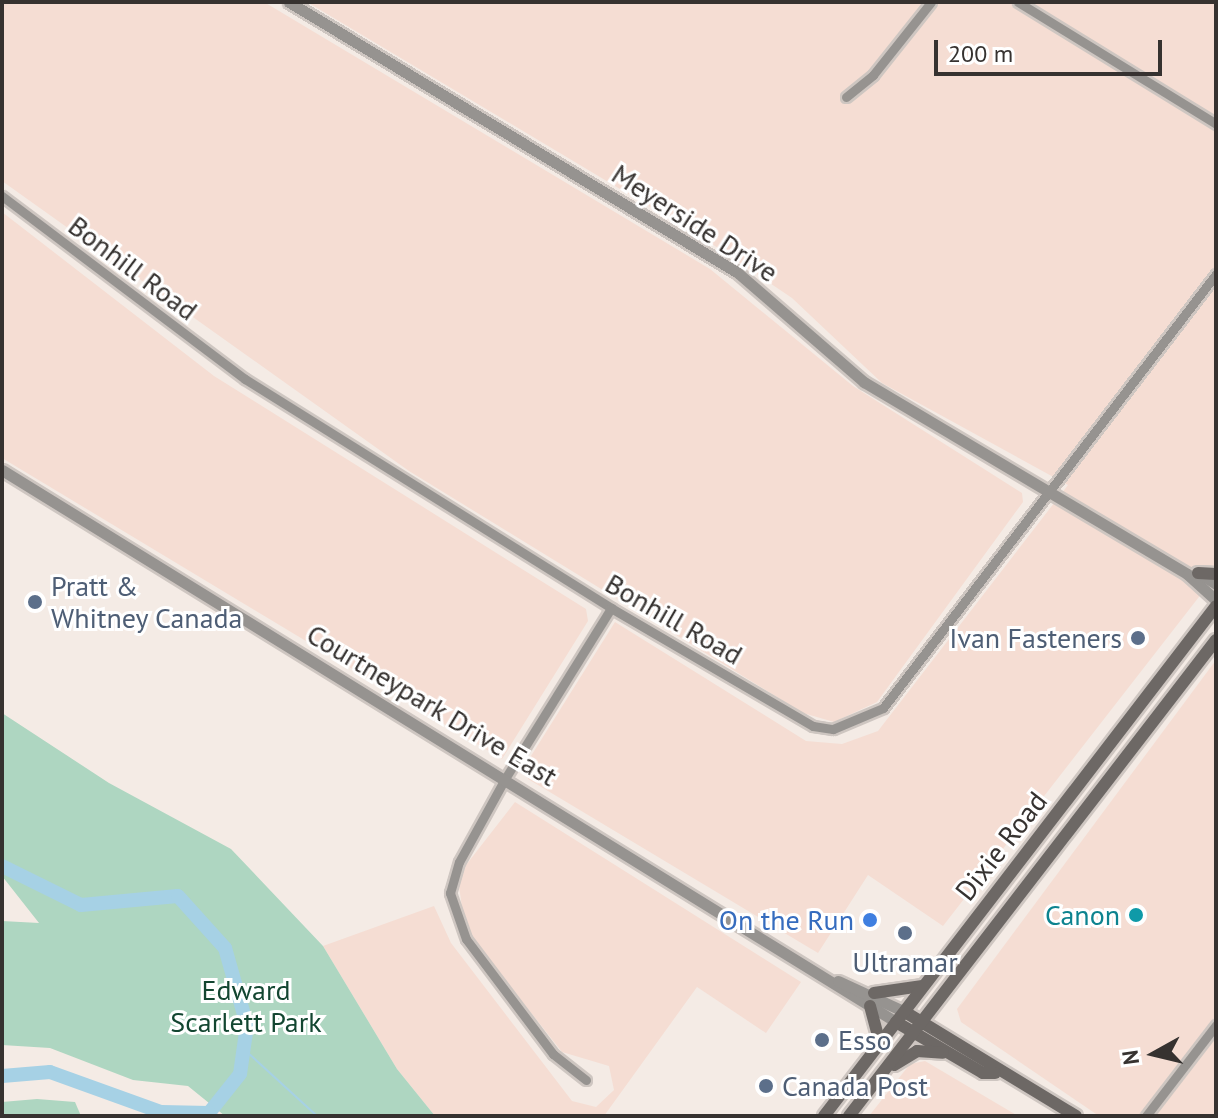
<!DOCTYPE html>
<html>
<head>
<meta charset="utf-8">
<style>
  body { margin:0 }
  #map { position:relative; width:1218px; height:1118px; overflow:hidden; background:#f4ebe5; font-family:"PT Sans",sans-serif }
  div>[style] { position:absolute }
  .industrial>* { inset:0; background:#f5ddd3 }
  .green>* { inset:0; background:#aed6c1 }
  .stream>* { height:2px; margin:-1px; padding:0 1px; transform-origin:1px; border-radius:1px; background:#a6d1e5 }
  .river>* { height:14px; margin:-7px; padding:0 7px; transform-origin:7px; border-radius:7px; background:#a6d1e5 }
  .roads { filter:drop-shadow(2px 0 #cec6c1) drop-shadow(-2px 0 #cec6c1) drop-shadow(0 2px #cec6c1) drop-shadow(0 -2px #cec6c1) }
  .minor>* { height:9px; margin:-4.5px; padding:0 4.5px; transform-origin:4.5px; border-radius:4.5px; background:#969390 }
  .tertiary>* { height:11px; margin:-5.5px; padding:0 5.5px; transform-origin:5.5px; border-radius:5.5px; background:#969390 }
  .secondary>* { height:12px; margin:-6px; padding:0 6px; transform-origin:6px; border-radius:6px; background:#6d6865 }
  .dots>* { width:22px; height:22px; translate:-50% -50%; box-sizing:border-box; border:4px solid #fff; border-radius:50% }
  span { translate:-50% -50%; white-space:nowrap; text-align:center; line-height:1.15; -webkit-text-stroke:6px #fff; paint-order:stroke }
  .street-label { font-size:28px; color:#363230 }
  .service-label { font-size:28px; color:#4e5e75 }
  .left { translate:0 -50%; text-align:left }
  .right { translate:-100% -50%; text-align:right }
  .culture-label { font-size:28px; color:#0d838f }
  .shop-label { font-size:28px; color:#366cbe }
  .park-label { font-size:28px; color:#134631 }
  .frame { position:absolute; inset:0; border:4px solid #363230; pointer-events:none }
  .north { position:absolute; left:1114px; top:1014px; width:80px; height:80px; -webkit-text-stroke:6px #fff; paint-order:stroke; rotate:262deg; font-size:22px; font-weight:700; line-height:32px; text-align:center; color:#363230 }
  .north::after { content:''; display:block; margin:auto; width:28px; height:36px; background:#363230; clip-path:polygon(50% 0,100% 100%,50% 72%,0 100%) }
  .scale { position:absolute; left:934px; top:40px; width:228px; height:36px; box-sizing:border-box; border:4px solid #363230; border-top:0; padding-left:10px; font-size:24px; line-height:28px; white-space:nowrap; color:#363230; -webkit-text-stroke:6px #fff; paint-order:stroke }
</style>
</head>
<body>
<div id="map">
  <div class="industrial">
    <div style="clip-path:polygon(2px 2px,264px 2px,710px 269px,853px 386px,1022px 493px,1023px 502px,877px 702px,834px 722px,803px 713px,409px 471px,2px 181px)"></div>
    <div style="clip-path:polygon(307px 2px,1216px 2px,1216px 575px,943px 926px,868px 875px,818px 953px,528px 779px,526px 764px,615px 622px,806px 741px,842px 744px,878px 731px,1068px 485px,882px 383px,792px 298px,712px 244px)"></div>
    <div style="clip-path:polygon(2px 212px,214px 376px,586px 609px,588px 621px,502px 759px,2px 458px)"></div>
    <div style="clip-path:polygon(1216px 660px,1216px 1116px,1099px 1116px,961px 1022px,957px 1009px)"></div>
    <div style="clip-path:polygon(515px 802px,801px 982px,766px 1033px,697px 987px,604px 1116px,435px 1116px,397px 1069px,323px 946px,434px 906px,451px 943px,572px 1101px,596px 1107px,614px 1090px,609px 1066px,562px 1052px,465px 929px,459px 886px,466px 865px)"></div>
    <div style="clip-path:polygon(925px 1061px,1018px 1116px,869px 1116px,910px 1064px)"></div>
  </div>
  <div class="green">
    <div style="clip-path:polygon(2px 713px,109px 783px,231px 849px,323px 946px,397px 1069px,435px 1116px,225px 1116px,188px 1086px,133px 1080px,50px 1048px,2px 1045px,2px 921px,39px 923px,2px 876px)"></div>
    <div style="clip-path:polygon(37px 1099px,75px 1102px,81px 1116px,2px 1116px,2px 1102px)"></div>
  </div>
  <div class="stream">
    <div style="left:246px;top:1051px;width:96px;rotate:42.5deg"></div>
  </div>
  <div class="river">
    <div style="left:2px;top:866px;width:88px;rotate:26.3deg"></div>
    <div style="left:81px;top:905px;width:97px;rotate:-5.3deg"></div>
    <div style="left:178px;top:896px;width:70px;rotate:47.9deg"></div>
    <div style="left:225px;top:948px;width:80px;rotate:74.1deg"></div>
    <div style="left:247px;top:1025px;width:49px;rotate:98.1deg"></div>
    <div style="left:240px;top:1074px;width:50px;rotate:128.5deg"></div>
    <div style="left:209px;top:1113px;width:48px;rotate:-178.8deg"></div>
    <div style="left:161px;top:1112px;width:118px;rotate:-160.2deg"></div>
    <div style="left:50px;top:1072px;width:48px;rotate:175.2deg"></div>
  </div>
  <div class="roads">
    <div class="minor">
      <div style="left:1018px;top:2px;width:233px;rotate:31.6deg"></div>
      <div style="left:846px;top:97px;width:35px;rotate:-39deg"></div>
      <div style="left:873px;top:75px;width:93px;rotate:-51.5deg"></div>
      <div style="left:2px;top:196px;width:304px;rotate:37deg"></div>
      <div style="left:245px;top:379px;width:432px;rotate:32deg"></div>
      <div style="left:611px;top:608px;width:234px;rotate:30.3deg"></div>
      <div style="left:813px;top:726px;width:20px;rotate:9deg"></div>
      <div style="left:833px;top:729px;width:54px;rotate:-22.8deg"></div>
      <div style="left:883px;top:708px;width:547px;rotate:-52.5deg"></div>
      <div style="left:586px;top:1080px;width:42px;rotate:-141.8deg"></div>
      <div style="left:553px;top:1054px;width:144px;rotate:-127.1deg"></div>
      <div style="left:466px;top:939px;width:49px;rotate:-109.2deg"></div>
      <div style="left:450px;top:893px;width:32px;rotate:-74deg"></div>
      <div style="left:459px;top:862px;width:97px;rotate:-61.1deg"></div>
      <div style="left:506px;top:777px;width:199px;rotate:-58.1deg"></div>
      <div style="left:1146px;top:1116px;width:115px;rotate:-52.4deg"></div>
    </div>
    <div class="tertiary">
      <div style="left:289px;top:2px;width:524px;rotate:31.11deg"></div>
      <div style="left:738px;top:273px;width:167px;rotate:40.9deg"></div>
      <div style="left:864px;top:382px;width:376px;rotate:30.7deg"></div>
      <div style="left:1187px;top:574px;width:39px;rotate:42deg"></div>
      <div style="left:2px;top:470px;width:1051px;rotate:31.69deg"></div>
      <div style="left:1199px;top:573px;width:20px;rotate:33deg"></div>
      <div style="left:838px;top:981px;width:74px;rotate:24.8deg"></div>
    </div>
    <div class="secondary">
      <div style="left:1198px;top:573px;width:18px;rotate:3deg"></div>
      <div style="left:874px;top:993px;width:49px;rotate:-8.3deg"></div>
      <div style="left:870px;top:1006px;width:38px;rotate:75deg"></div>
      <div style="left:905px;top:1012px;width:200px;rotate:31.3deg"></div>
      <div style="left:896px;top:1022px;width:101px;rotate:30.4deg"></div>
      <div style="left:983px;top:1073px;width:12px"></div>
      <div style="left:894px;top:1065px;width:27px;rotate:-31deg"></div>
      <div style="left:917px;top:1051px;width:26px;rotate:4deg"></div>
      <div style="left:824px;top:1116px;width:643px;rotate:-52.45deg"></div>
      <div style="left:849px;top:1116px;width:601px;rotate:-52.37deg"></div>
    </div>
  </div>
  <div class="dots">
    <div style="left:35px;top:602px;background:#5c6f8a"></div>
    <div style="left:1138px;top:638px;background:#5c6f8a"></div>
    <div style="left:1136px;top:915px;background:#0f9aa8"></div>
    <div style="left:870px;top:920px;background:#3f7fe0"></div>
    <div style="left:905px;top:933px;background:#5c6f8a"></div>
    <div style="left:822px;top:1040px;background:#5c6f8a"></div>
    <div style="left:766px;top:1086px;background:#5c6f8a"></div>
  </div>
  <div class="street-label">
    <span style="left:695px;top:223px;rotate:33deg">Meyerside Drive</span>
    <span style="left:133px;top:268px;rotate:37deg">Bonhill Road</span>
    <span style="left:674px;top:619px;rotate:30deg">Bonhill Road</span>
    <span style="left:432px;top:705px;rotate:31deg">Courtneypark Drive East</span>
    <span style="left:1001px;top:846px;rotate:-52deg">Dixie Road</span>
  </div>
  <div class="service-label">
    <span class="left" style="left:51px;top:602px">Pratt &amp;<br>Whitney Canada</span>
    <span class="right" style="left:1122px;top:638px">Ivan Fasteners</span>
    <span style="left:905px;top:962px">Ultramar</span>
    <span class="left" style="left:838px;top:1040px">Esso</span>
    <span class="left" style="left:782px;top:1086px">Canada Post</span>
  </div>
  <div class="culture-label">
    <span class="right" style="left:1120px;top:915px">Canon</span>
  </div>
  <div class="shop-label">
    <span class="right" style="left:854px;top:920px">On the Run</span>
  </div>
  <div class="park-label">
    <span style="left:246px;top:1006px">Edward<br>Scarlett Park</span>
  </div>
  <div class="frame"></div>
  <div class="north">N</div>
  <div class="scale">200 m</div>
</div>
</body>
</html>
